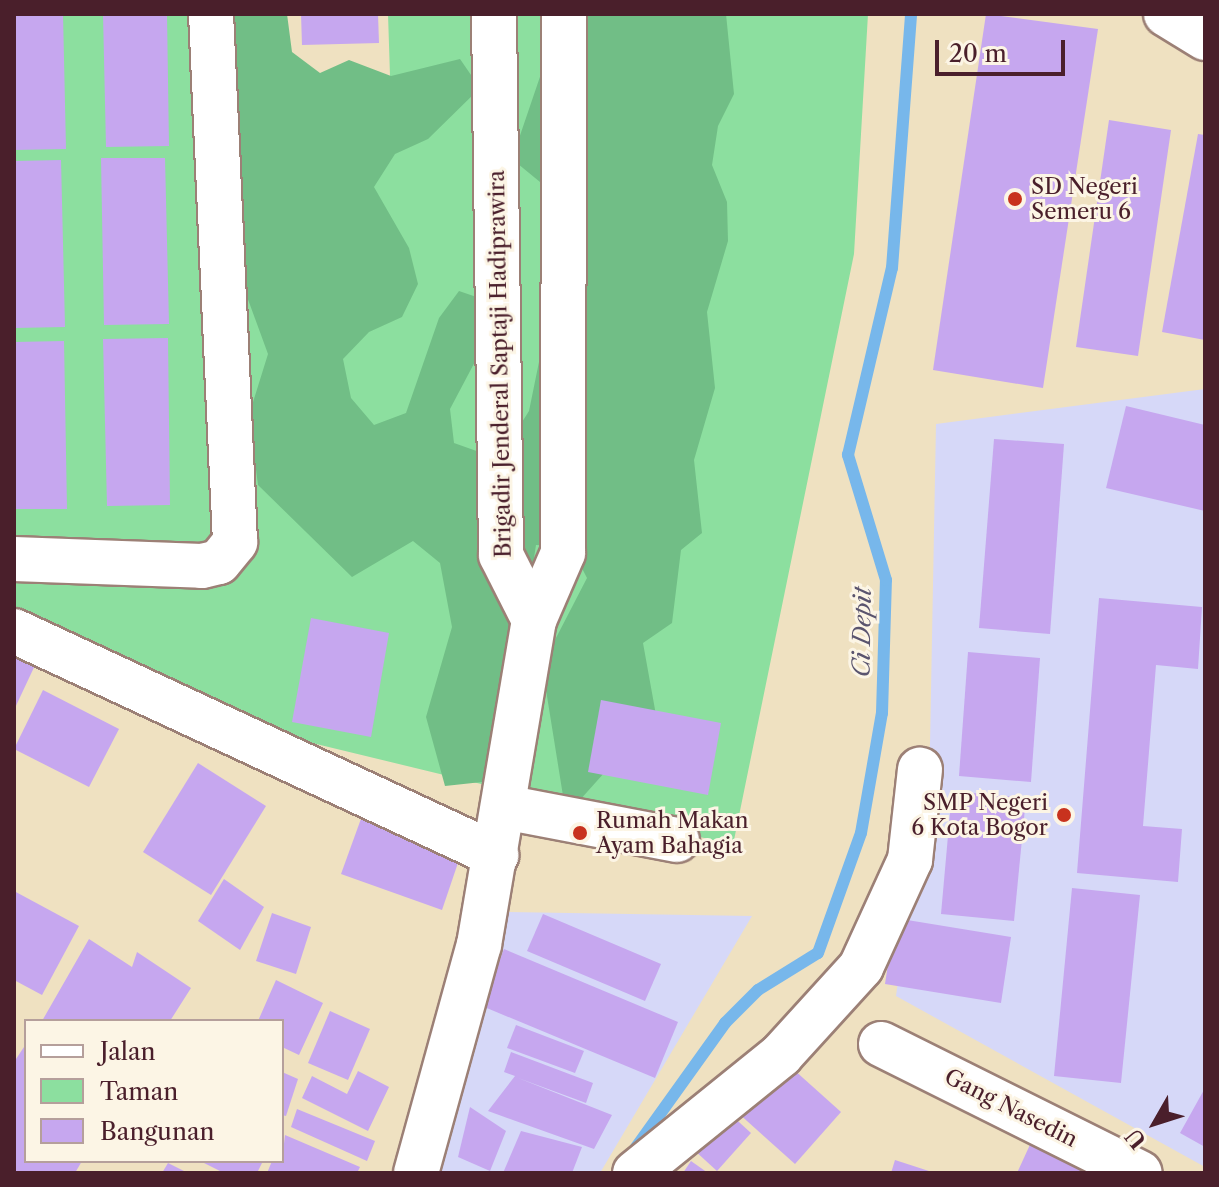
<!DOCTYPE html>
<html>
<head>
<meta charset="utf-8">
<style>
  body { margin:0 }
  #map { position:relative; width:1219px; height:1187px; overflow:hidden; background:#efe1c1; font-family:"Libre Caslon Text",serif }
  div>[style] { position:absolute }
  .built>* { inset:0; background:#d6d8f8 }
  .green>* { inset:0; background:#8cdf9f }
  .forest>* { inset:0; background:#71be86 }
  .stream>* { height:12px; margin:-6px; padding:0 6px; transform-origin:6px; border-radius:6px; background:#77b7eb }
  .building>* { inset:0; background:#c6a7ef }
  .roads { filter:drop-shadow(2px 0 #9c8076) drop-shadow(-2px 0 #9c8076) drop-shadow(0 2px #9c8076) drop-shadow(0 -2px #9c8076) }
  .minor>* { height:44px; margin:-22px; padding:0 22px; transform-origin:22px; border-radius:22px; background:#fff }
  .major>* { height:44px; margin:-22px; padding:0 22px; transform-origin:22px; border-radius:22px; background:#fff }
  .dots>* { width:22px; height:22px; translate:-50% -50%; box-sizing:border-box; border:4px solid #fcf5e5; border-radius:50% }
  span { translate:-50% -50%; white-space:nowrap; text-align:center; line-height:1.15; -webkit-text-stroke:6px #fcf5e5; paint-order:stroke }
  .poi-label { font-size:22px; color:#4a1f2b }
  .left { translate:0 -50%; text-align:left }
  .right { translate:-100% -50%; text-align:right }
  .street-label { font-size:22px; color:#4a1f2b }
  .water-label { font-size:24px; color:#5a546e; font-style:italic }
  .frame { position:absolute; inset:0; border:16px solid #4a1f2b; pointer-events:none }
  .legend { position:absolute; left:24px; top:1019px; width:260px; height:144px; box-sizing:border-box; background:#fcf5e5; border:2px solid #b59f9b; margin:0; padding:10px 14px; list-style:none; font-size:24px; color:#4a1f2b }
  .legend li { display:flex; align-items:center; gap:16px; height:40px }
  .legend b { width:40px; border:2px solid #b59f9b }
  .north { position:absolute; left:1115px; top:1083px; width:80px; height:80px; -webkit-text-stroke:6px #fcf5e5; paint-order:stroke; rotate:231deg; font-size:22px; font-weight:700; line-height:32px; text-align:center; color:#4a1f2b }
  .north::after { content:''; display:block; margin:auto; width:28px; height:36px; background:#4a1f2b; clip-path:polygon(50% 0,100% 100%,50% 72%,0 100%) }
  .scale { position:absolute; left:935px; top:40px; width:130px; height:36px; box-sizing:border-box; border:4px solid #4a1f2b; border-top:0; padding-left:10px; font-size:24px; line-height:28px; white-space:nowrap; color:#4a1f2b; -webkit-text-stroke:6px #fcf5e5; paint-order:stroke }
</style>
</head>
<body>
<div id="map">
  <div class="built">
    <div style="clip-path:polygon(1205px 389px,1205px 1167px,896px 996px,930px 744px,936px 424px)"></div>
    <div style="clip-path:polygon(502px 912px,752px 916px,600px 1173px,432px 1173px)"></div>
  </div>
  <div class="green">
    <div style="clip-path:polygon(14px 14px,265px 14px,269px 85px,390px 76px,388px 14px,868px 14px,854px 254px,733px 845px,308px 742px,14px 630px)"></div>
  </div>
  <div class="forest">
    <div style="clip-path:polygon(214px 14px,287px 14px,292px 52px,320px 73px,349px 60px,391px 76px,460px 59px,480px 88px,428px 139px,395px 154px,374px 187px,409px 248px,418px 284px,402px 317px,369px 332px,343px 359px,351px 398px,374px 425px,406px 413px,439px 318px,459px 291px,491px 302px,487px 339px,450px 409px,454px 443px,485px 454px,512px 438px,529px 411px,575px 185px,540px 182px,512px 159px,544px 65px,548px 14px,726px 14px,734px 94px,718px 126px,712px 165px,727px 202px,728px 241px,707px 312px,715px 388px,694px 460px,702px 533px,681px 550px,672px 623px,643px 643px,656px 715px,579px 801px,564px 802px,542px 665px,587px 578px,571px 547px,536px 545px,504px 753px,482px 782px,445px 786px,426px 717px,452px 627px,440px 563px,413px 541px,352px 577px,258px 485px,249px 415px,268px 354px,231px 253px)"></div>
  </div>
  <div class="stream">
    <div style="left:632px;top:1153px;width:160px;rotate:-54.4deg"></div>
    <div style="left:725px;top:1023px;width:47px;rotate:-45deg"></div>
    <div style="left:758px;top:990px;width:70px;rotate:-31.7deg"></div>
    <div style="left:818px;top:953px;width:127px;rotate:-70.3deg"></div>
    <div style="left:861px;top:833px;width:122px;rotate:-80.1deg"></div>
    <div style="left:882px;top:713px;width:133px;rotate:-88.3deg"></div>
    <div style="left:886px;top:580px;width:131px;rotate:-106.9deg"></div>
    <div style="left:848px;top:455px;width:192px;rotate:-76.8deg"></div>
    <div style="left:892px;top:268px;width:255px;rotate:-85.7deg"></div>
  </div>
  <div class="building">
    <div style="clip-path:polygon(14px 14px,63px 14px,66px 149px,14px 150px)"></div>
    <div style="clip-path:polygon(103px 14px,167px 14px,169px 146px,106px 147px)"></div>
    <div style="clip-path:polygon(301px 14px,378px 14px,379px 43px,302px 45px)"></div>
    <div style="clip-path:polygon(986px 14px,1098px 29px,1043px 388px,933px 370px)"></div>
    <div style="clip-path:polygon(1109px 120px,1171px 130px,1138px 356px,1076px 347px)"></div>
    <div style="clip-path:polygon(1198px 134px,1205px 135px,1205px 340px,1162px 332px)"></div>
    <div style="clip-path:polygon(101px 158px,165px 158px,169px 324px,104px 325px)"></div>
    <div style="clip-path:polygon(61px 160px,65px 327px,14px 328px,14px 161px)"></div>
    <div style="clip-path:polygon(168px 338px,170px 505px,107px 506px,103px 339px)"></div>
    <div style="clip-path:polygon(64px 341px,67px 509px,14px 509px,14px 342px)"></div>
    <div style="clip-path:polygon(1126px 406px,1205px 425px,1205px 511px,1106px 488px)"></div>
    <div style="clip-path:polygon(994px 439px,1064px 444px,1050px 634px,979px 628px)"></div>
    <div style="clip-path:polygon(1099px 598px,1202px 607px,1198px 669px,1156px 665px,1143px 826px,1182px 829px,1178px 882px,1077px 873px)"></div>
    <div style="clip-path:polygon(311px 618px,389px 633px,371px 737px,292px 722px)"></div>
    <div style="clip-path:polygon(14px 650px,37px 661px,14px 710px)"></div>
    <div style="clip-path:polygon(968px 652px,1040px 658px,1031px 782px,959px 776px)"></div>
    <div style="clip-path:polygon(43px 690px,119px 729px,89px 787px,14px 749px)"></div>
    <div style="clip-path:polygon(601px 700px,721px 723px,708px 795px,588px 772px)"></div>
    <div style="clip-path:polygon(198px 763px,266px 806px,211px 895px,143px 852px)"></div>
    <div style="clip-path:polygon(952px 791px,1026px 798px,1014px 921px,941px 914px)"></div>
    <div style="clip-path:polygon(362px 816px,462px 851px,442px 910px,341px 874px)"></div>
    <div style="clip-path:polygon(224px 879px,264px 907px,240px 950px,198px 921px)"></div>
    <div style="clip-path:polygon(1072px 888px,1140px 895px,1121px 1083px,1054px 1076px)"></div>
    <div style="clip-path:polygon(14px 891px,79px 926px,42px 995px,14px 980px)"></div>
    <div style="clip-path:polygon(272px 913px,311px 927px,296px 974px,256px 961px)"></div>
    <div style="clip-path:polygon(543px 914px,661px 964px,645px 1001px,527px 951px)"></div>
    <div style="clip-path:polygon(895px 918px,1011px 937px,1001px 1003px,885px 984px)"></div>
    <div style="clip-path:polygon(89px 939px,132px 967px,137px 952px,191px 988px,170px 1021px,42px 1021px)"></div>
    <div style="clip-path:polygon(504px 949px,678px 1022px,655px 1078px,482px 1006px)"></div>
    <div style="clip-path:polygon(276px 980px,323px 1003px,299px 1055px,282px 1047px,282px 1021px,258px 1021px)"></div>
    <div style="clip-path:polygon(330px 1011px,370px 1029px,348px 1080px,308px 1063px)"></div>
    <div style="clip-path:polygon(516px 1025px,584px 1051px,575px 1073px,507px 1048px)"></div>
    <div style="clip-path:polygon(26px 1044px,26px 1161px,82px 1161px,75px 1173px,14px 1173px,14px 1062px)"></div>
    <div style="clip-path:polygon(511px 1052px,593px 1083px,586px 1103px,518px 1078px,612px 1115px,594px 1149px,488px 1111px,515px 1076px,504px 1072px)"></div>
    <div style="clip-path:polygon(783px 1060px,841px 1112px,795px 1164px,737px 1112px)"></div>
    <div style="clip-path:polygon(358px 1071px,389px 1087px,368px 1131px,302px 1098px,312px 1076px,347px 1094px)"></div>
    <div style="clip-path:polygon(282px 1072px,298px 1079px,286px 1116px,282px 1115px)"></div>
    <div style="clip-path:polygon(1205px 1088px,1205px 1147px,1180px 1133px)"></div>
    <div style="clip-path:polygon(470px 1107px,506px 1131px,490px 1171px,458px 1157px)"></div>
    <div style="clip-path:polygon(297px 1109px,375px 1141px,367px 1161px,291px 1127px)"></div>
    <div style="clip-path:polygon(728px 1112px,751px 1133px,717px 1171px,694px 1150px)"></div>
    <div style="clip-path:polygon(521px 1131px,582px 1147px,572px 1173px,503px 1173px)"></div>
    <div style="clip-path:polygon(285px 1135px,360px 1167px,357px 1173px,267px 1173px,272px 1161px,282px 1161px)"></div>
    <div style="clip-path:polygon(1034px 1136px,1115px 1173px,1017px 1173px)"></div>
    <div style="clip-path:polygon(895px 1160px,932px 1172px,932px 1173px,891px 1173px)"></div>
    <div style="clip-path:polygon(200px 1161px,263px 1161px,257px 1173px,224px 1173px)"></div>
    <div style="clip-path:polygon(691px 1161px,708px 1173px,683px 1173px)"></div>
    <div style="clip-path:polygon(168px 1163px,188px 1173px,162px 1173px)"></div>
  </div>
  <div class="roads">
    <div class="minor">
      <div style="left:1166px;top:14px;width:46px;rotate:31.6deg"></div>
      <div style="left:14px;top:559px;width:188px;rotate:2.1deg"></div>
      <div style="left:202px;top:566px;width:17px;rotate:-13deg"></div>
      <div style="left:219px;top:562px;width:26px;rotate:-51deg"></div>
      <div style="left:235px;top:542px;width:529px;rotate:-92.6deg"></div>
      <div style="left:14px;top:631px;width:532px;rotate:24.93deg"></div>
      <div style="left:504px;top:807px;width:176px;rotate:10.8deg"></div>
      <div style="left:881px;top:1044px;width:289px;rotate:26.5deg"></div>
      <div style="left:635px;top:1173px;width:188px;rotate:-38.9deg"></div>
      <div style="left:781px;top:1055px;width:119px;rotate:-47.7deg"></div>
      <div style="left:861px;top:967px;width:118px;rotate:-65.4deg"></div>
      <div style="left:910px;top:860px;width:91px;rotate:-83.7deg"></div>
    </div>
    <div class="major">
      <div style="left:494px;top:14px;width:541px;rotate:89.26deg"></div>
      <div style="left:501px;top:555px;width:73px;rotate:63.1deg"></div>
      <div style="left:416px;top:1173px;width:237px;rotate:-74.6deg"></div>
      <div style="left:479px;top:945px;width:330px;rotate:-80.4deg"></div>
      <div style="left:534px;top:620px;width:73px;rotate:-66.6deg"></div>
      <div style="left:563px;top:553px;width:539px;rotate:-89.89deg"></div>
    </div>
  </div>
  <div class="dots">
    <div style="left:1015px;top:199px;background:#c8321e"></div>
    <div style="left:1064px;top:815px;background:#c8321e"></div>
    <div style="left:580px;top:833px;background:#c8321e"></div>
  </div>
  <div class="poi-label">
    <span class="left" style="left:1031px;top:199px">SD Negeri<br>Semeru 6</span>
    <span class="right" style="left:1048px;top:815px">SMP Negeri<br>6 Kota Bogor</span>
    <span class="left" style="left:596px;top:833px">Rumah Makan<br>Ayam Bahagia</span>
  </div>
  <div class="street-label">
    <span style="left:500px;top:364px;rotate:-91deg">Brigadir Jenderal Saptaji Hadiprawira</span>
    <span style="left:1011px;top:1108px;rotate:27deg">Gang Nasedin</span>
  </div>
  <div class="water-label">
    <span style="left:862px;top:632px;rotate:-89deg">Ci Depit</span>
  </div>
  <div class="frame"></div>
  <ul class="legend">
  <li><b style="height:10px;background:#fff"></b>Jalan</li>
  <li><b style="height:22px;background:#8cdf9f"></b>Taman</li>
  <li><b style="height:22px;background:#c6a7ef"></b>Bangunan</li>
  </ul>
  <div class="north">U</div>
  <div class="scale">20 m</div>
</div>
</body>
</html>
